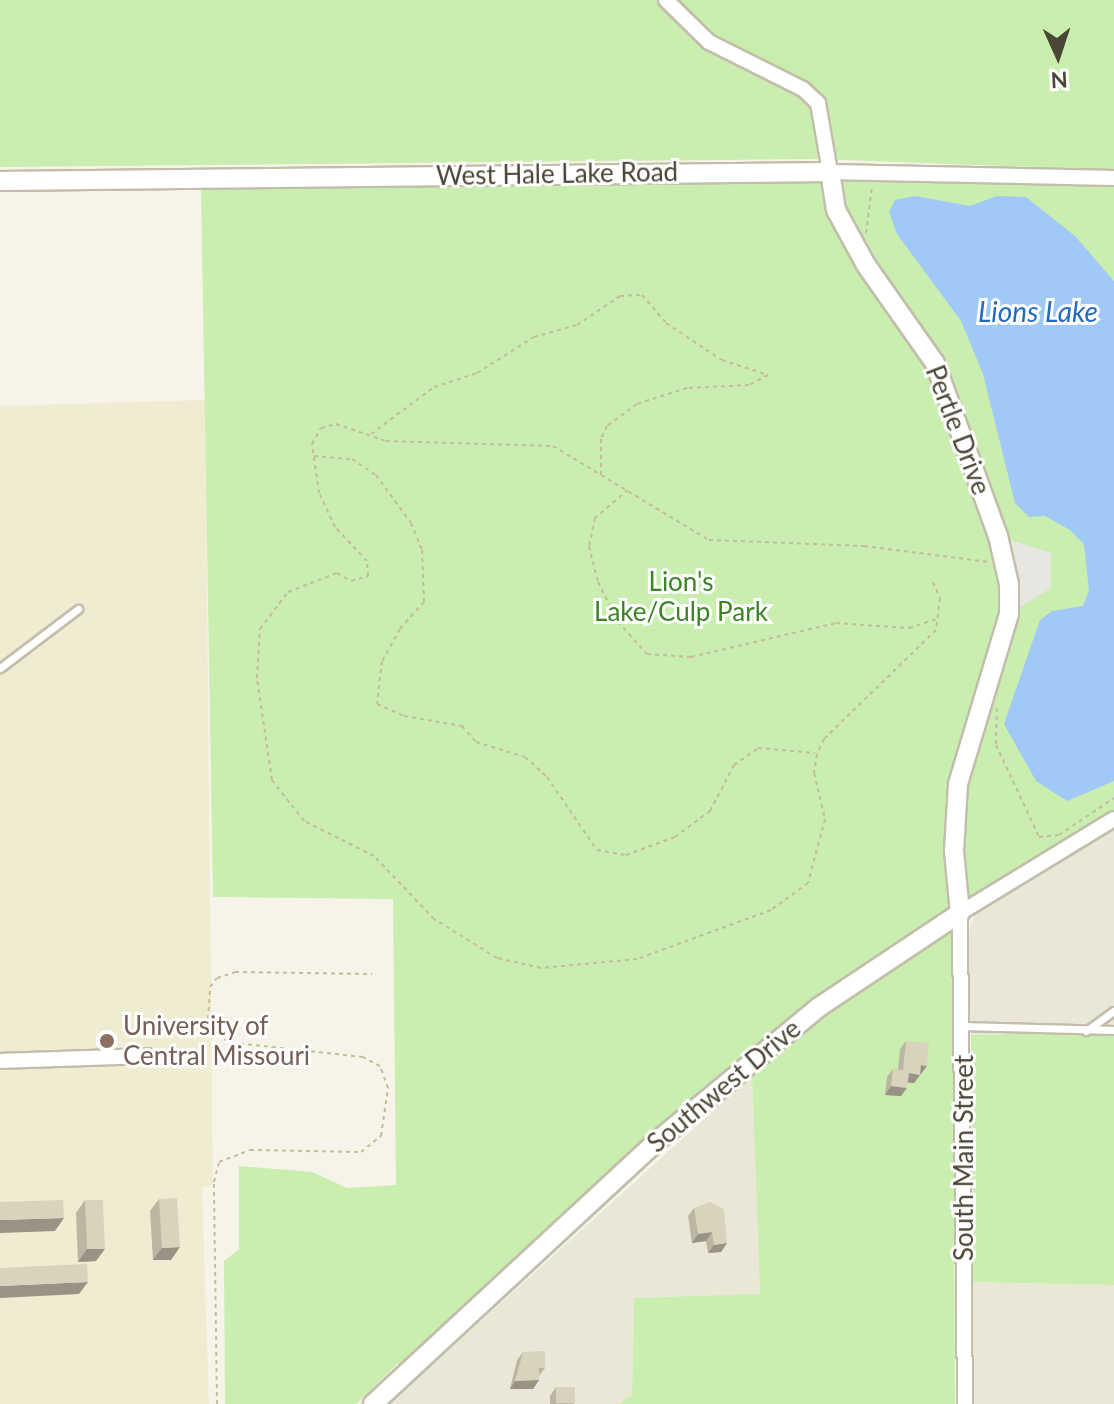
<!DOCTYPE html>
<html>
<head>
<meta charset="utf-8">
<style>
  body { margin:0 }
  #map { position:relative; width:1114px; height:1404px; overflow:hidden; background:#f6f4e9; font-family:Lato,sans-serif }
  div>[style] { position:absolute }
  .residential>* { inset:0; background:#eae7d7 }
  .education>* { inset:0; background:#f0ecd2 }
  .green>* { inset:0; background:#c9eeaf }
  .parking>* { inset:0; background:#e7e6e1 }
  .water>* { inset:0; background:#a1c9f8 }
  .path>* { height:2px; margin-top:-1px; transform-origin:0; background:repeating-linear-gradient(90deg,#c6bc9a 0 4px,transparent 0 8px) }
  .roads { filter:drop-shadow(2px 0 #c3beab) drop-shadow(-2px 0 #c3beab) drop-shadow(0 2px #c3beab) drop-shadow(0 -2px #c3beab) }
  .service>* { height:7px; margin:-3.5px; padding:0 3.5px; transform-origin:3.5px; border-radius:3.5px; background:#fff }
  .minor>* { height:14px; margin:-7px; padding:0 7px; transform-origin:7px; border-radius:7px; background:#fff }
  .tertiary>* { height:18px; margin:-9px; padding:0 9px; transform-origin:9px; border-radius:9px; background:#fff }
  .wall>* { inset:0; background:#bbb5a3 }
  .shaded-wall>* { inset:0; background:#989384 }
  .building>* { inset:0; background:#d9d2bd }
  .dots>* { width:22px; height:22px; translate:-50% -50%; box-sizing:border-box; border:4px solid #fff; border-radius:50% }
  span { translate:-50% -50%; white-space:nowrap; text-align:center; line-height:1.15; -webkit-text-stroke:6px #fff; paint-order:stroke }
  .street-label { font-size:26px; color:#4b4636 }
  .park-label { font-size:26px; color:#3b8423 }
  .education-label { font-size:26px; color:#785e54 }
  .left { translate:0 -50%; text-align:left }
  .water-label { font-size:28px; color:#246ac3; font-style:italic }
  .north { position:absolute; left:1018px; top:16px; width:80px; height:80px; -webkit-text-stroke:6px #fff; paint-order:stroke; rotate:177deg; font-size:22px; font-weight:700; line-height:32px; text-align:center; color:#4b4636 }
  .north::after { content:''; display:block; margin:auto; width:28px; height:36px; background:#4b4636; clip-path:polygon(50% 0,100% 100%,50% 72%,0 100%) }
</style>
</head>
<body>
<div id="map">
  <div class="residential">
    <div style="clip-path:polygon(1114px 827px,1114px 1032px,971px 1035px,967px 938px,975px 913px)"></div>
    <div style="clip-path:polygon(752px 1076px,760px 1295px,634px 1298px,632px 1396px,618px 1404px,389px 1404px)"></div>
    <div style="clip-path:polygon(973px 1282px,1114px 1285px,1114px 1404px,972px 1404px)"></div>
  </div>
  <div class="education">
    <div style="clip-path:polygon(205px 400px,213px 1185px,202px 1187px,209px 1404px,0 1404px,0 406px)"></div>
  </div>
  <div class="green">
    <div style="clip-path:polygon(0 0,1114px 0,1114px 170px,817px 159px,0 167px)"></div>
    <div style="clip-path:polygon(795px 180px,1114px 186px,1114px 819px,819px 1007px,399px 1380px,398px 1363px,356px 1404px,225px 1404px,224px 1261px,239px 1249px,239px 1166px,312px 1172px,347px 1188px,396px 1185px,393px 899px,213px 897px,201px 188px)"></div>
    <div style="clip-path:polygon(940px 933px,951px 933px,953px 945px,955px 1404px,618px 1404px,632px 1395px,634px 1298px,760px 1294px,752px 1076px,826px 1012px)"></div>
    <div style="clip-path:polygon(1114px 1032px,1114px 1285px,973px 1282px,971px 1035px)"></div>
  </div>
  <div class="parking">
    <div style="clip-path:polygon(998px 536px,1051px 553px,1051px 588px,1009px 614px)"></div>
  </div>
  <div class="water">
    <div style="clip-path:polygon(915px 196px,970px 206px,997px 196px,1026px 197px,1075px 236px,1114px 281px,1114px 781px,1067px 801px,1036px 781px,1004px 724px,1040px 620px,1052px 611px,1083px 606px,1089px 591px,1084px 544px,1070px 530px,1045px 516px,1029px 517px,1015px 503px,983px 374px,961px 321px,897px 234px,889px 212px,895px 200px)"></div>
  </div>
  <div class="path">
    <div style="left:866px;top:233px;width:47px;rotate:-82.7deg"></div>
    <div style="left:371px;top:434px;width:79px;rotate:-36.7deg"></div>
    <div style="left:434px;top:387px;width:45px;rotate:-18deg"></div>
    <div style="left:477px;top:373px;width:67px;rotate:-32.3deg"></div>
    <div style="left:534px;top:337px;width:45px;rotate:-15.6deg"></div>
    <div style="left:577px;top:325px;width:52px;rotate:-34deg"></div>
    <div style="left:620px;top:296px;width:22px;rotate:-3deg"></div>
    <div style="left:642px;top:295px;width:37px;rotate:49deg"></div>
    <div style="left:666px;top:323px;width:67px;rotate:33.5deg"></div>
    <div style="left:722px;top:360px;width:48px;rotate:18.1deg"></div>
    <div style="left:768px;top:375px;width:21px;rotate:152deg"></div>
    <div style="left:749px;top:385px;width:62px;rotate:177.2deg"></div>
    <div style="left:687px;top:388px;width:52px;rotate:162.3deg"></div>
    <div style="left:637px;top:404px;width:37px;rotate:144deg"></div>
    <div style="left:607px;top:426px;width:14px;rotate:115deg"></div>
    <div style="left:601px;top:439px;width:36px;rotate:90deg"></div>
    <div style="left:314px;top:456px;width:38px;rotate:5deg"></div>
    <div style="left:352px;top:459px;width:29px;rotate:34deg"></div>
    <div style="left:376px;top:475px;width:59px;rotate:53.9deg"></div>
    <div style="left:411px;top:523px;width:29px;rotate:68deg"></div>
    <div style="left:422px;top:550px;width:52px;rotate:87.8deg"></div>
    <div style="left:424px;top:602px;width:36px;rotate:132deg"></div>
    <div style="left:400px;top:629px;width:37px;rotate:119deg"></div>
    <div style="left:382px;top:661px;width:43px;rotate:96.6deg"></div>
    <div style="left:377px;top:704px;width:30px;rotate:24deg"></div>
    <div style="left:404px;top:716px;width:59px;rotate:9.8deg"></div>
    <div style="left:462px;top:726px;width:21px;rotate:49deg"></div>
    <div style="left:476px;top:742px;width:51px;rotate:17deg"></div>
    <div style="left:525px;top:757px;width:30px;rotate:42deg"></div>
    <div style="left:547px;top:777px;width:88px;rotate:55.6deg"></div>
    <div style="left:597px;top:850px;width:29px;rotate:10deg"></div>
    <div style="left:626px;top:855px;width:52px;rotate:-20.2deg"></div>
    <div style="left:675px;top:837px;width:44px;rotate:-36.6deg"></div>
    <div style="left:710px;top:811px;width:52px;rotate:-62.4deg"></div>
    <div style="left:734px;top:765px;width:29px;rotate:-35deg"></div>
    <div style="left:758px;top:748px;width:57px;rotate:5deg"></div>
    <div style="left:628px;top:490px;width:43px;rotate:139.7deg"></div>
    <div style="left:595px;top:518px;width:29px;rotate:102deg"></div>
    <div style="left:589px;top:546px;width:37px;rotate:76deg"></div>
    <div style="left:598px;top:582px;width:45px;rotate:63.4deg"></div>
    <div style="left:618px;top:622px;width:43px;rotate:47.8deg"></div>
    <div style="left:647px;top:654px;width:44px;rotate:3.9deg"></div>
    <div style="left:691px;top:657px;width:149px;rotate:-13.2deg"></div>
    <div style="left:836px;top:623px;width:73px;rotate:3.9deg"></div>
    <div style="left:909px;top:628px;width:32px;rotate:-18deg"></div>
    <div style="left:933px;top:582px;width:17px;rotate:66deg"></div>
    <div style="left:940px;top:598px;width:32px;rotate:97deg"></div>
    <div style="left:936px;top:630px;width:156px;rotate:135.8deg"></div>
    <div style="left:824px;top:739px;width:17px;rotate:115deg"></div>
    <div style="left:817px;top:754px;width:19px;rotate:99deg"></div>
    <div style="left:814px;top:773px;width:47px;rotate:76.6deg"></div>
    <div style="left:825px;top:819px;width:66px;rotate:104.9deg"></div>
    <div style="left:808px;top:883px;width:46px;rotate:143.9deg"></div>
    <div style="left:771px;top:910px;width:143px;rotate:159.9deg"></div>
    <div style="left:637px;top:959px;width:96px;rotate:174.6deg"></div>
    <div style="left:541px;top:968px;width:45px;rotate:-167.2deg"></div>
    <div style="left:497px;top:958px;width:74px;rotate:-148.2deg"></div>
    <div style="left:434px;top:919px;width:87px;rotate:-133.6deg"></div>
    <div style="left:374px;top:856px;width:78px;rotate:-153.4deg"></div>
    <div style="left:304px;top:821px;width:52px;rotate:-128deg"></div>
    <div style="left:272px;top:780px;width:103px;rotate:-98.4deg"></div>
    <div style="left:257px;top:678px;width:49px;rotate:-86.5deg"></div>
    <div style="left:260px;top:629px;width:46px;rotate:-52.9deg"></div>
    <div style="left:288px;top:592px;width:53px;rotate:-21.2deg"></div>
    <div style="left:337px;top:573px;width:16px;rotate:30deg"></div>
    <div style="left:351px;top:581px;width:18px;rotate:-16deg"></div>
    <div style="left:368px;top:576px;width:15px;rotate:-94deg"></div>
    <div style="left:367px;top:561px;width:47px;rotate:-133.3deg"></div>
    <div style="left:335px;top:527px;width:38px;rotate:-115deg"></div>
    <div style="left:319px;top:493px;width:49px;rotate:-98.1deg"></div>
    <div style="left:312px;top:444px;width:18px;rotate:-61deg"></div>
    <div style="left:321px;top:428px;width:16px;rotate:-15deg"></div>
    <div style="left:336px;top:424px;width:53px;rotate:18.8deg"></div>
    <div style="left:386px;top:441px;width:167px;rotate:1.7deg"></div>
    <div style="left:553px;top:446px;width:182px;rotate:31.1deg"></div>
    <div style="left:709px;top:540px;width:155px;rotate:2.2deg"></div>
    <div style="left:864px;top:546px;width:126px;rotate:7.3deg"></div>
    <div style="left:997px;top:708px;width:37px;rotate:92deg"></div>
    <div style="left:996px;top:745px;width:102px;rotate:64.9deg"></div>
    <div style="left:1039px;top:837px;width:20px;rotate:-6deg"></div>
    <div style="left:1059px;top:835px;width:66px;rotate:-33.9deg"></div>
    <div style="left:217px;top:1404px;width:222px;rotate:-90.8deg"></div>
    <div style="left:214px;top:1182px;width:21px;rotate:-76deg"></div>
    <div style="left:219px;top:1162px;width:33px;rotate:-21deg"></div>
    <div style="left:250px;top:1150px;width:111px;rotate:1deg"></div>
    <div style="left:361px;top:1152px;width:26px;rotate:-39deg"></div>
    <div style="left:381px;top:1136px;width:49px;rotate:-81.7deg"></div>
    <div style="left:388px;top:1088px;width:23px;rotate:-110deg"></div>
    <div style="left:380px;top:1066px;width:19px;rotate:-152deg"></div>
    <div style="left:363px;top:1057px;width:137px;rotate:-173.7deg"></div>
    <div style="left:227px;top:1042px;width:30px;rotate:-130deg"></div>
    <div style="left:208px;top:1019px;width:32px;rotate:-86deg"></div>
    <div style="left:210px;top:987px;width:11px;rotate:-52deg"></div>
    <div style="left:217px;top:978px;width:19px;rotate:-18deg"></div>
    <div style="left:235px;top:972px;width:137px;rotate:0.8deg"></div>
  </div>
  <div class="roads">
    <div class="service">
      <div style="left:0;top:668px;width:98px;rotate:-37.1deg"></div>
      <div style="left:962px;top:1026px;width:152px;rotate:1.5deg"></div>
      <div style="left:1086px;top:1031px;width:34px;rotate:-36deg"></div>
    </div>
    <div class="minor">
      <div style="left:666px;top:0;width:60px;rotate:44.3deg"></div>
      <div style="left:709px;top:42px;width:105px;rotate:26.6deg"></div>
      <div style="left:803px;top:89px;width:21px;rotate:43deg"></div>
      <div style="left:818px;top:103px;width:70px;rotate:80.1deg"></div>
      <div style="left:830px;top:172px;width:284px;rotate:1.2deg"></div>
      <div style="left:0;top:1061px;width:148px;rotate:-1.9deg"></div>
      <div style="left:965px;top:1404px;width:491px;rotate:-90.6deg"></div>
      <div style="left:960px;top:913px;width:180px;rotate:-31.4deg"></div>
    </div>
    <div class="tertiary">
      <div style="left:0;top:181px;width:830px;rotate:-0.62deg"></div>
      <div style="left:830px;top:172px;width:38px;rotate:81deg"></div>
      <div style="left:836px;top:210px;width:63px;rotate:61.4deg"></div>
      <div style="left:866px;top:265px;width:120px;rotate:54.9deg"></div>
      <div style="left:935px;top:363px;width:184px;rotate:70deg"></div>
      <div style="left:998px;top:536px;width:49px;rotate:77.1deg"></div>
      <div style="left:1009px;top:584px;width:30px;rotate:90deg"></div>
      <div style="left:1009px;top:614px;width:177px;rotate:106.7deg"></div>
      <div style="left:958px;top:784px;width:67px;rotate:93.4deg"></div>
      <div style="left:954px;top:851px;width:62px;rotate:84.5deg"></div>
      <div style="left:960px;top:913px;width:169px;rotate:146.3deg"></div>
      <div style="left:819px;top:1007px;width:212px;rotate:140.4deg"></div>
      <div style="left:656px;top:1142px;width:386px;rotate:137.2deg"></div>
    </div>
  </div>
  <div class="wall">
    <div style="clip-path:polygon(906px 1041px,921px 1074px,914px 1083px,908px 1082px,901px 1096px,885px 1095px,887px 1077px,893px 1069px,898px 1069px,900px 1049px)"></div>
    <div style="clip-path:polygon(159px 1199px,171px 1260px,153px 1260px,150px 1211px)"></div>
    <div style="clip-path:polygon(85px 1200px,96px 1261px,78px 1262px,76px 1213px)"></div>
    <div style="clip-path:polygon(694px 1208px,727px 1243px,721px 1252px,708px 1253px,706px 1241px,692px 1243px,688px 1216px)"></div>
    <div style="clip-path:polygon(523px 1352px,545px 1368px,539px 1376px,539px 1380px,533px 1389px,510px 1389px,517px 1360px)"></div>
    <div style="clip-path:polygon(556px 1387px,574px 1404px,550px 1404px,550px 1396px)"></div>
  </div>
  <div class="shaded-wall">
    <div style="clip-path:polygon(921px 1065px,927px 1066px,921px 1074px,915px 1073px)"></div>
    <div style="clip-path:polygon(909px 1073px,920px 1075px,914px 1083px,903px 1082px)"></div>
    <div style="clip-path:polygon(891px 1086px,907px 1088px,901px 1096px,885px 1095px)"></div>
    <div style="clip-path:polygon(64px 1218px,55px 1231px,0 1233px,0 1220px)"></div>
    <div style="clip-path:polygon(712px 1232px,706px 1241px,692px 1243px,698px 1234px)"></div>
    <div style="clip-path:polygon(727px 1243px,721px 1252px,708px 1253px,714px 1245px)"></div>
    <div style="clip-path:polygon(180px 1247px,171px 1260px,153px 1260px,162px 1248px)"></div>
    <div style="clip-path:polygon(87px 1249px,105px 1249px,96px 1261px,78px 1262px)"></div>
    <div style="clip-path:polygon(88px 1282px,79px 1294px,0 1298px,0 1286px)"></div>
    <div style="clip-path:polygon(539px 1380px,533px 1389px,510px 1389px,515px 1381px)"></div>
  </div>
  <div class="building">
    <div style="clip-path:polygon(906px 1041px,929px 1043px,927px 1066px,921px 1065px,920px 1075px,909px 1073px,907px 1088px,891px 1086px,893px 1069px,903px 1070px)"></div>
    <div style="clip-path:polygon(177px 1198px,180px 1247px,162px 1248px,159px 1199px)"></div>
    <div style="clip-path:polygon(63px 1200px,64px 1218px,0 1220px,0 1202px)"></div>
    <div style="clip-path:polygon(85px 1200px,103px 1200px,105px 1249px,87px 1249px)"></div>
    <div style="clip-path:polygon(710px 1202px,724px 1209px,727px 1243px,714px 1245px,712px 1232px,698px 1234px,694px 1208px)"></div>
    <div style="clip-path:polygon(87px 1264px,88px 1282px,0 1286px,0 1268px)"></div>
    <div style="clip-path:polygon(545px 1351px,545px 1368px,539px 1368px,539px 1380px,515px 1381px,523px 1352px)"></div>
    <div style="clip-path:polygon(556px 1387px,575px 1387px,575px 1403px,556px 1403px)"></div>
  </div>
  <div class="dots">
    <div style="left:107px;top:1041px;background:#8d6e63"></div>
  </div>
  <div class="street-label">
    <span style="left:557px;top:174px;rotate:-1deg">West Hale Lake Road</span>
    <span style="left:958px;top:430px;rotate:69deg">Pertle Drive</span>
    <span style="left:724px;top:1086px;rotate:-40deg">Southwest Drive</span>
    <span style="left:964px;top:1158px;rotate:-90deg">South Main Street</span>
  </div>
  <div class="park-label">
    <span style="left:681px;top:597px">Lion's<br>Lake/Culp Park</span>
  </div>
  <div class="education-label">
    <span class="left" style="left:123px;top:1041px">University of<br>Central Missouri</span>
  </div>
  <div class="water-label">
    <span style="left:1038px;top:311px">Lions Lake</span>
  </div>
  <div class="north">N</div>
</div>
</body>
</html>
